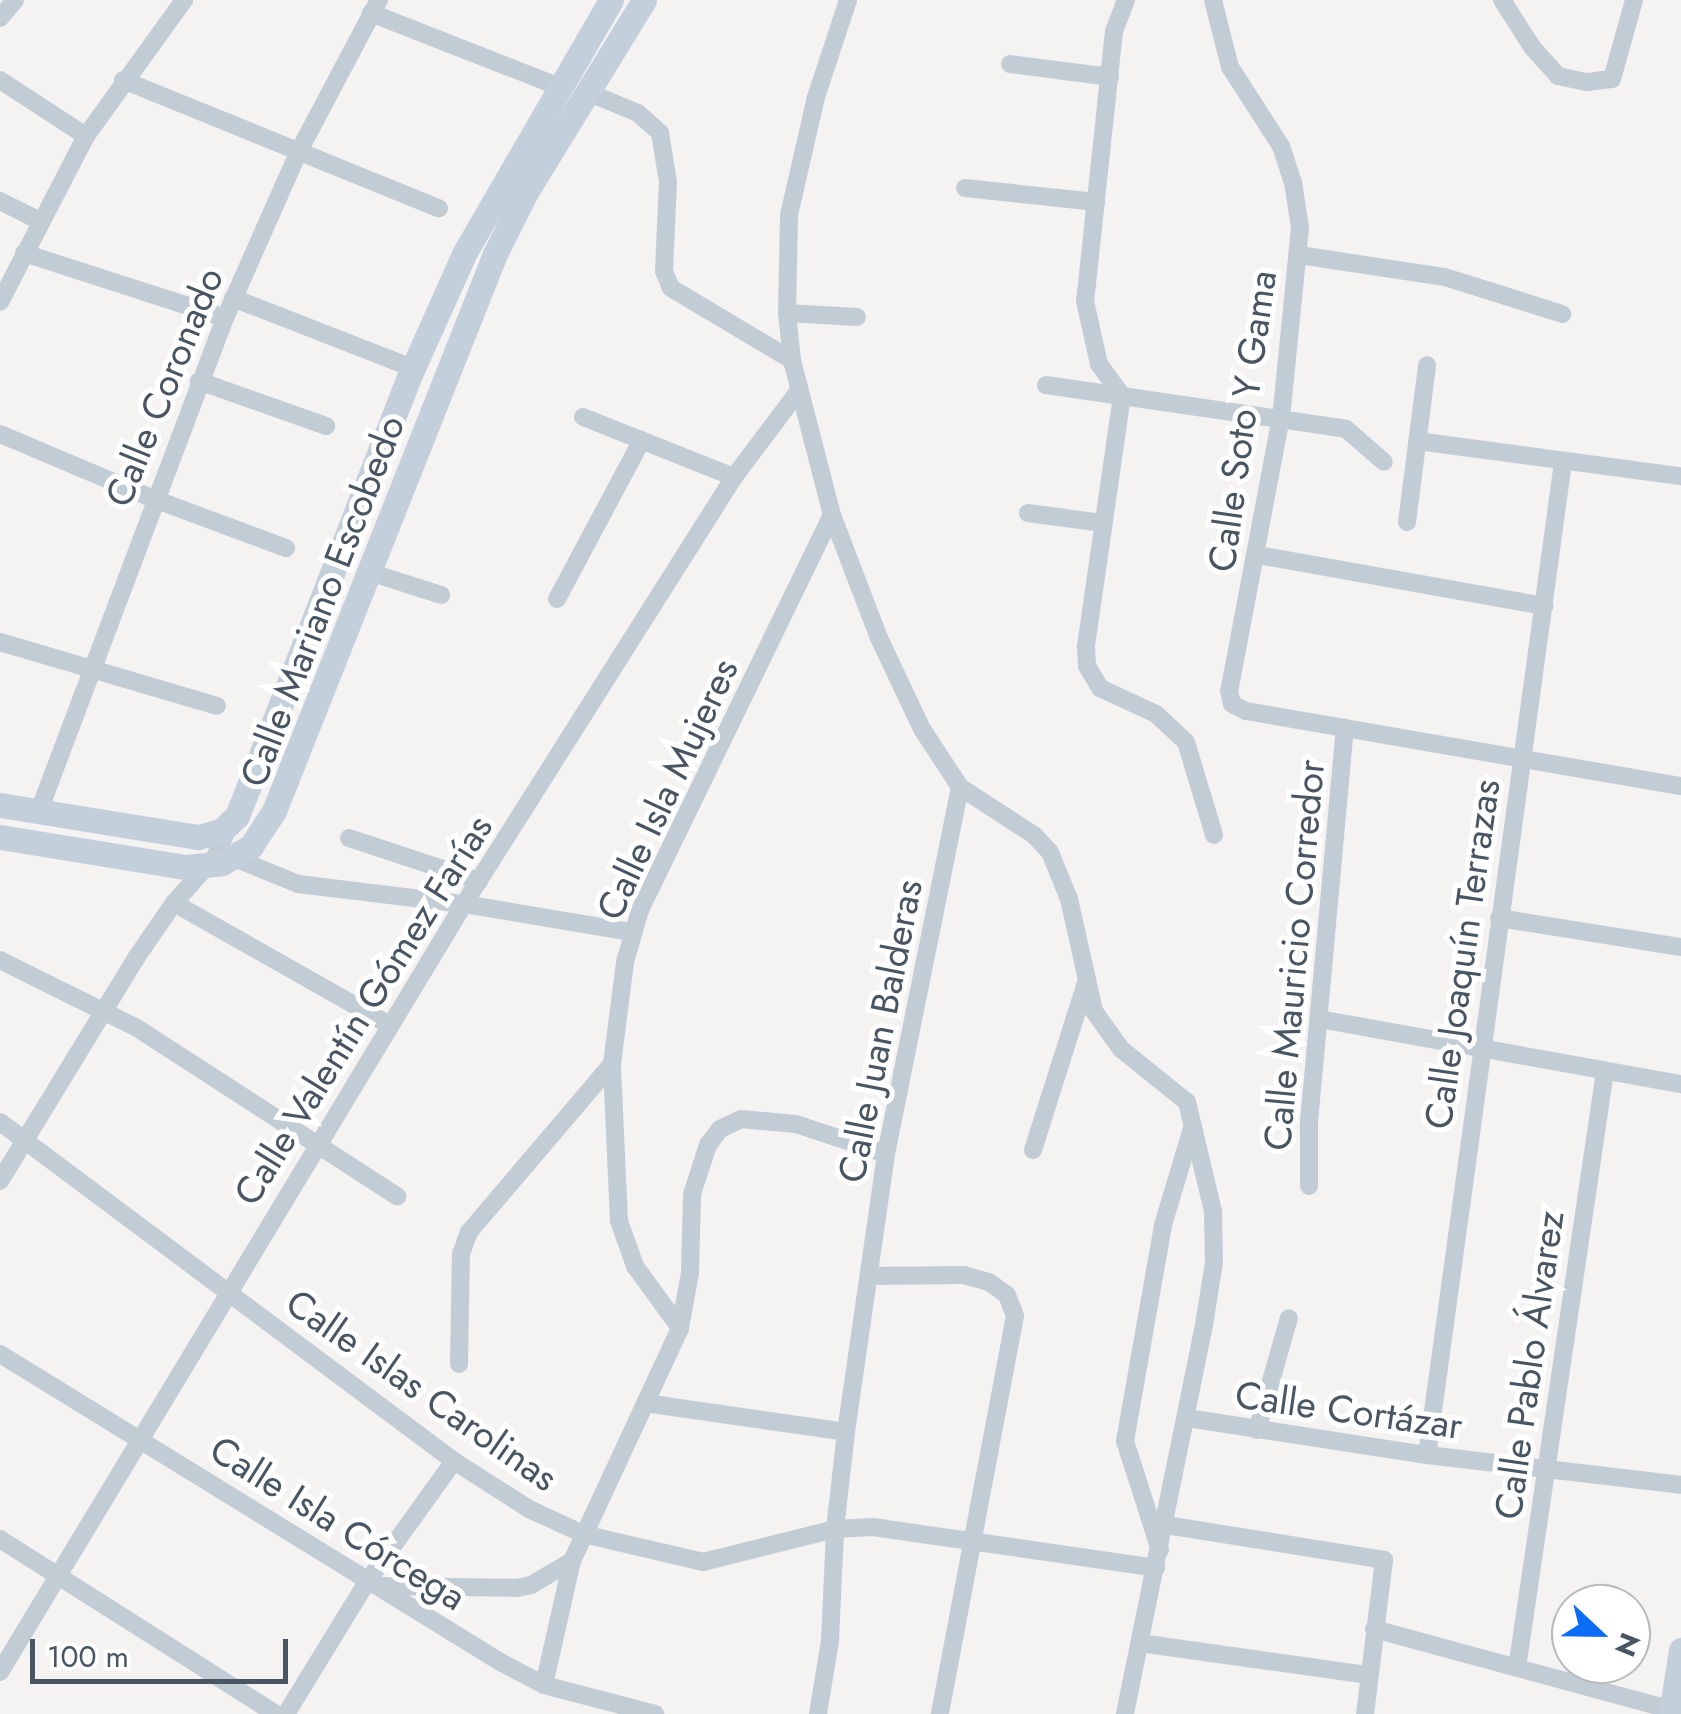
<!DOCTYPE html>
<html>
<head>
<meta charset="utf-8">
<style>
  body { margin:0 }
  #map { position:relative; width:1681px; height:1714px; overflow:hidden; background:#f5f2f2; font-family:Jost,sans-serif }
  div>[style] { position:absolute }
  .street>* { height:18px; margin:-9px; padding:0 9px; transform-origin:9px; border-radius:9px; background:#c2ccd5 }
  .secondary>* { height:25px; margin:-12.5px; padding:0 12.5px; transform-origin:12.5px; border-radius:12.5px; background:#c4cfdc }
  span { translate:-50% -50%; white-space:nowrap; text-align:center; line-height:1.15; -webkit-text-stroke:10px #fff; paint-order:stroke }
  .street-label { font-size:38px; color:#485562 }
  .north { position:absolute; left:1551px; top:1584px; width:100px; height:100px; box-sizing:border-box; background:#fff; border:2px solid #b6bbc0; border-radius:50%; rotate:112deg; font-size:28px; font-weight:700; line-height:40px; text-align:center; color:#485562 }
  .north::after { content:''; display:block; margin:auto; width:35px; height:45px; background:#0c6cf5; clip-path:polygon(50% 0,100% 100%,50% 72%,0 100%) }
  .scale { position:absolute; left:30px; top:1639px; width:258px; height:45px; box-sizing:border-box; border:5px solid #485562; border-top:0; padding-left:12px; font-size:30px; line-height:35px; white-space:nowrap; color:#485562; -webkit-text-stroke:8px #fff; paint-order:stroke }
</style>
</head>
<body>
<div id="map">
  <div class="street">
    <div style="left:1126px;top:0;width:33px;rotate:111deg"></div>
    <div style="left:1114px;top:31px;width:272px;rotate:96.1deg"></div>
    <div style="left:1085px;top:301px;width:65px;rotate:77.5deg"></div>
    <div style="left:1099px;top:364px;width:39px;rotate:54deg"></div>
    <div style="left:1122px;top:396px;width:254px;rotate:98.2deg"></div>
    <div style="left:1086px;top:647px;width:19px;rotate:87deg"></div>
    <div style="left:1087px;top:666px;width:26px;rotate:59deg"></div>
    <div style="left:1100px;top:688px;width:62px;rotate:24.9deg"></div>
    <div style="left:1156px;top:714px;width:41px;rotate:43deg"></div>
    <div style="left:1186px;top:742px;width:97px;rotate:73.2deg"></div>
    <div style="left:1213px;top:0;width:69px;rotate:75.8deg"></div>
    <div style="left:1230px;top:67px;width:94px;rotate:57.2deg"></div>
    <div style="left:1281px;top:146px;width:38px;rotate:72deg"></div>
    <div style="left:1293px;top:182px;width:47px;rotate:81.3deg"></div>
    <div style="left:1300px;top:228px;width:190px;rotate:95.7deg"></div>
    <div style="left:1281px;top:417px;width:279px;rotate:100.7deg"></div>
    <div style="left:1229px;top:691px;width:13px;rotate:77deg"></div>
    <div style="left:1232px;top:704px;width:16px;rotate:27deg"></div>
    <div style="left:1246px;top:711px;width:441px;rotate:9.8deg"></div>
    <div style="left:1502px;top:0;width:56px;rotate:57.4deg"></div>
    <div style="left:1532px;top:47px;width:39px;rotate:48deg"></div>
    <div style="left:1558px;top:76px;width:30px;rotate:12deg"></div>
    <div style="left:1587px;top:82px;width:25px;rotate:-7deg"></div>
    <div style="left:1612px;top:79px;width:82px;rotate:-74.4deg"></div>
    <div style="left:371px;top:13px;width:203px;rotate:21.4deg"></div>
    <div style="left:0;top:18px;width:23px;rotate:-50deg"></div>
    <div style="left:1010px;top:64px;width:101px;rotate:7.4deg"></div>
    <div style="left:0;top:80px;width:103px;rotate:33.1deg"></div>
    <div style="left:123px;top:80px;width:341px;rotate:22.1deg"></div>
    <div style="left:587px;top:92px;width:55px;rotate:22.4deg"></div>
    <div style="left:638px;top:113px;width:30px;rotate:42deg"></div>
    <div style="left:660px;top:133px;width:50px;rotate:80.7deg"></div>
    <div style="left:668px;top:182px;width:89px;rotate:92.6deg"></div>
    <div style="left:664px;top:271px;width:18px;rotate:68deg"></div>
    <div style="left:671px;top:288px;width:141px;rotate:30.8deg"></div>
    <div style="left:965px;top:188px;width:132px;rotate:6.1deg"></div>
    <div style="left:0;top:201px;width:45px;rotate:26.6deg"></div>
    <div style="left:24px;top:253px;width:211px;rotate:17.9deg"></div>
    <div style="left:1299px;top:255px;width:148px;rotate:8.6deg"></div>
    <div style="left:1445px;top:277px;width:123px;rotate:17.5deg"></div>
    <div style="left:233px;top:298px;width:193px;rotate:21.3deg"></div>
    <div style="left:0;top:302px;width:187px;rotate:-62.6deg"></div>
    <div style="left:86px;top:136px;width:168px;rotate:-54.2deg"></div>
    <div style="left:787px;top:313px;width:70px;rotate:3.3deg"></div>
    <div style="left:199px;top:381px;width:135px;rotate:19.5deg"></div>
    <div style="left:1046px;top:385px;width:303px;rotate:8.3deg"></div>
    <div style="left:1346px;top:429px;width:50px;rotate:41deg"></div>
    <div style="left:583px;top:417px;width:162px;rotate:21.7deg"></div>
    <div style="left:0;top:434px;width:167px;rotate:22.9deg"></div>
    <div style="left:154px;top:499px;width:141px;rotate:20.4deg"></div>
    <div style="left:1417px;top:441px;width:266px;rotate:7.6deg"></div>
    <div style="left:1028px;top:513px;width:76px;rotate:7.6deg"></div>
    <div style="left:1407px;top:522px;width:158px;rotate:-82.7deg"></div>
    <div style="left:1258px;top:555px;width:291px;rotate:10.1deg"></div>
    <div style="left:366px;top:571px;width:79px;rotate:17.7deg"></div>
    <div style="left:557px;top:599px;width:180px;rotate:-61.9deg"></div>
    <div style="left:0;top:642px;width:226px;rotate:16.4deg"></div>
    <div style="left:960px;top:787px;width:88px;rotate:33deg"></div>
    <div style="left:1034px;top:835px;width:23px;rotate:47deg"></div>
    <div style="left:1050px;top:852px;width:51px;rotate:68deg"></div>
    <div style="left:1069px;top:899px;width:115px;rotate:77.4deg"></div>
    <div style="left:1094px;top:1011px;width:47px;rotate:54.6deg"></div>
    <div style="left:1121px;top:1049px;width:85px;rotate:38.8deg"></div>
    <div style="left:1187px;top:1102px;width:112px;rotate:76.6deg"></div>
    <div style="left:1213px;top:1211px;width:51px;rotate:88.9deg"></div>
    <div style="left:1214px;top:1262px;width:64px;rotate:99deg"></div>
    <div style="left:1204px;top:1325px;width:397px;rotate:101.5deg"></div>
    <div style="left:39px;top:811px;width:527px;rotate:-69.33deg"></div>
    <div style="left:225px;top:318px;width:183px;rotate:-66.1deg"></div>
    <div style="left:299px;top:151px;width:171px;rotate:-62.1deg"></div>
    <div style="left:349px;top:838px;width:137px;rotate:18.3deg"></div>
    <div style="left:237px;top:859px;width:66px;rotate:22.3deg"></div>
    <div style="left:298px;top:884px;width:167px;rotate:6.9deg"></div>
    <div style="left:464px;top:904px;width:170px;rotate:9.5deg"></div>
    <div style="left:174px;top:903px;width:248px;rotate:29.5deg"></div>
    <div style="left:1499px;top:918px;width:184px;rotate:9.1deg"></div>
    <div style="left:0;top:960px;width:153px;rotate:26.4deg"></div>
    <div style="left:137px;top:1028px;width:310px;rotate:32.9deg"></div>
    <div style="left:1319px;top:1019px;width:368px;rotate:10.2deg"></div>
    <div style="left:0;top:1122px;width:567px;rotate:36.75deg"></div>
    <div style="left:454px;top:1461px;width:89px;rotate:32.6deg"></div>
    <div style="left:529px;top:1509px;width:60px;rotate:24.8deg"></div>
    <div style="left:583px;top:1534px;width:123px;rotate:13.1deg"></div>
    <div style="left:703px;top:1562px;width:136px;rotate:-14deg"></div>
    <div style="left:835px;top:1529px;width:38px;rotate:-3deg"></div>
    <div style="left:873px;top:1527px;width:286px;rotate:8.2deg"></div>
    <div style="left:1033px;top:1150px;width:175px;rotate:-72.4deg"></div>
    <div style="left:0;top:1181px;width:261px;rotate:-58.6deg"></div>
    <div style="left:136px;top:958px;width:67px;rotate:-55.4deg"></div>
    <div style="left:174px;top:903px;width:62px;rotate:-48.3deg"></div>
    <div style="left:215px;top:857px;width:34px;rotate:-66deg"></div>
    <div style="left:1309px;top:1186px;width:64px;rotate:-90deg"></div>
    <div style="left:1309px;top:1122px;width:396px;rotate:-84.8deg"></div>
    <div style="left:869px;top:1276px;width:95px;rotate:-0.6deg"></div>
    <div style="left:964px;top:1275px;width:26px;rotate:16deg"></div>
    <div style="left:989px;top:1282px;width:22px;rotate:36deg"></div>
    <div style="left:1007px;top:1295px;width:22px;rotate:69deg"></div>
    <div style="left:1015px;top:1316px;width:405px;rotate:100.7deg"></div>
    <div style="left:680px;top:1328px;width:77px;rotate:-126deg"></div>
    <div style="left:635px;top:1266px;width:48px;rotate:-109.6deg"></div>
    <div style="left:619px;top:1221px;width:157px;rotate:-92.6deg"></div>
    <div style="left:612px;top:1064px;width:103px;rotate:-82.7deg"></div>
    <div style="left:625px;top:962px;width:54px;rotate:-73.9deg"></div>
    <div style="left:640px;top:910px;width:439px;rotate:-64.1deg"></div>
    <div style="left:0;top:1354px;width:589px;rotate:31.61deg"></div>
    <div style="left:502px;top:1663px;width:47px;rotate:27.6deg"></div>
    <div style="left:544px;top:1685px;width:115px;rotate:14.6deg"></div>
    <div style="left:459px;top:1364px;width:110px;rotate:-89deg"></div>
    <div style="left:461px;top:1254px;width:23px;rotate:-70deg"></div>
    <div style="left:469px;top:1232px;width:221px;rotate:-49.6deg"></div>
    <div style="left:645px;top:1403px;width:203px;rotate:8.2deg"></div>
    <div style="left:1187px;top:1418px;width:243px;rotate:8.8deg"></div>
    <div style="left:1427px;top:1455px;width:256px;rotate:6.7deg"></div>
    <div style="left:1257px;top:1430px;width:116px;rotate:-74.1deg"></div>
    <div style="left:1427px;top:1455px;width:1002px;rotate:-82.2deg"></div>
    <div style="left:1166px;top:1525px;width:221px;rotate:9.1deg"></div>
    <div style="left:1384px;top:1560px;width:155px;rotate:97deg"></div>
    <div style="left:0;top:1539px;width:327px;rotate:32.4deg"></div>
    <div style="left:1160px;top:1550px;width:114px;rotate:-107.8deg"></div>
    <div style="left:1125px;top:1441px;width:219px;rotate:-80deg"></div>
    <div style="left:1163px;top:1225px;width:104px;rotate:-73.3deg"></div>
    <div style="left:379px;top:1586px;width:138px;rotate:0.8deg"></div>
    <div style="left:517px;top:1588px;width:14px;rotate:-12deg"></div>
    <div style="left:531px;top:1585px;width:48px;rotate:-30.3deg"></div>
    <div style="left:1374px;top:1629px;width:309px;rotate:15.2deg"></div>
    <div style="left:1140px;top:1643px;width:231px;rotate:8deg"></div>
    <div style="left:1517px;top:1668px;width:603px;rotate:-81.61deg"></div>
    <div style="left:0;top:1672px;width:897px;rotate:-58.86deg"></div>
    <div style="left:464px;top:904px;width:505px;rotate:-57.69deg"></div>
    <div style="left:734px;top:477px;width:105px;rotate:-53.1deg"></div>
    <div style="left:544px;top:1685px;width:127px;rotate:-77.3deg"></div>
    <div style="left:572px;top:1561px;width:257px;rotate:-65.1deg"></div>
    <div style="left:680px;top:1328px;width:56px;rotate:-79.7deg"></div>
    <div style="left:690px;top:1273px;width:79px;rotate:-88.5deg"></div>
    <div style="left:692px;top:1194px;width:52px;rotate:-71.9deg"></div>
    <div style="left:708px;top:1145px;width:20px;rotate:-53deg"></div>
    <div style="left:720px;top:1129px;width:23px;rotate:-25deg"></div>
    <div style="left:741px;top:1119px;width:55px;rotate:5.2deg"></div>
    <div style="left:796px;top:1124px;width:95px;rotate:18.4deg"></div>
    <div style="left:286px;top:1714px;width:155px;rotate:-58.5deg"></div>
    <div style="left:367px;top:1582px;width:149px;rotate:-54.3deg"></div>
    <div style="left:818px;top:1714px;width:74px;rotate:-80.7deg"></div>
    <div style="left:830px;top:1641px;width:112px;rotate:-87.4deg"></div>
    <div style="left:835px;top:1529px;width:98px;rotate:-83.5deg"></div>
    <div style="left:846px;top:1432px;width:281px;rotate:-81.8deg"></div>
    <div style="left:886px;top:1154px;width:374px;rotate:-78.6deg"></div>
    <div style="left:960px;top:787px;width:69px;rotate:-123.2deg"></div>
    <div style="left:922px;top:729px;width:101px;rotate:-115.3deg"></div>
    <div style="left:879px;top:638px;width:132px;rotate:-110.9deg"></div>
    <div style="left:832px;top:515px;width:160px;rotate:-104.5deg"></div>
    <div style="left:792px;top:360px;width:47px;rotate:-96.1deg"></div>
    <div style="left:787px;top:313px;width:98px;rotate:-88.8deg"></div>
    <div style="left:789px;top:215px;width:121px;rotate:-77.1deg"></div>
    <div style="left:816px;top:97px;width:102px;rotate:-71.7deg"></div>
  </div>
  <div class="secondary">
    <div style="left:0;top:805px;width:201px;rotate:9.2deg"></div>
    <div style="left:198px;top:837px;width:24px;rotate:-15deg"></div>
    <div style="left:221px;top:831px;width:22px;rotate:-43deg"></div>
    <div style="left:237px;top:816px;width:481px;rotate:-68.6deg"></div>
    <div style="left:413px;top:368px;width:127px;rotate:-65.9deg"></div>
    <div style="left:465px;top:252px;width:291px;rotate:-59.9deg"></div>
    <div style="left:0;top:837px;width:188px;rotate:9.2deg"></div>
    <div style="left:186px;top:867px;width:36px;rotate:-6deg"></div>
    <div style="left:222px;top:863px;width:34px;rotate:-30deg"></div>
    <div style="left:251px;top:846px;width:42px;rotate:-56.7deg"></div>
    <div style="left:274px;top:811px;width:599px;rotate:-68.36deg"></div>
    <div style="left:495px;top:254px;width:69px;rotate:-63.4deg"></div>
    <div style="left:526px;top:192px;width:225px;rotate:-58.4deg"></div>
    <div style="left:1671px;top:1714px;width:65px;rotate:-81.1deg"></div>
  </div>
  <div class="street-label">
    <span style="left:164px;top:387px;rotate:-68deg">Calle Coronado</span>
    <span style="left:1242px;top:421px;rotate:-82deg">Calle Soto Y Gama</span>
    <span style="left:322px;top:601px;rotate:-69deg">Calle Mariano Escobedo</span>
    <span style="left:667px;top:789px;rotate:-65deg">Calle Isla Mujeres</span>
    <span style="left:1462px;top:954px;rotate:-82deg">Calle Joaquín Terrazas</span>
    <span style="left:1294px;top:955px;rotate:-85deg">Calle Mauricio Corredor</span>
    <span style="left:363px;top:1010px;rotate:-58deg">Calle Valentín Gómez Farías</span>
    <span style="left:880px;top:1031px;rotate:-79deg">Calle Juan Balderas</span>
    <span style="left:1529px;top:1365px;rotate:-82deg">Calle Pablo Álvarez</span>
    <span style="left:422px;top:1390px;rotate:35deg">Calle Islas Carolinas</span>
    <span style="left:1349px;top:1410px;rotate:8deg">Calle Cortázar</span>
    <span style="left:338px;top:1523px;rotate:32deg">Calle Isla Córcega</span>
  </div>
  <div class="north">N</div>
  <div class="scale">100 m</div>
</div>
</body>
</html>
